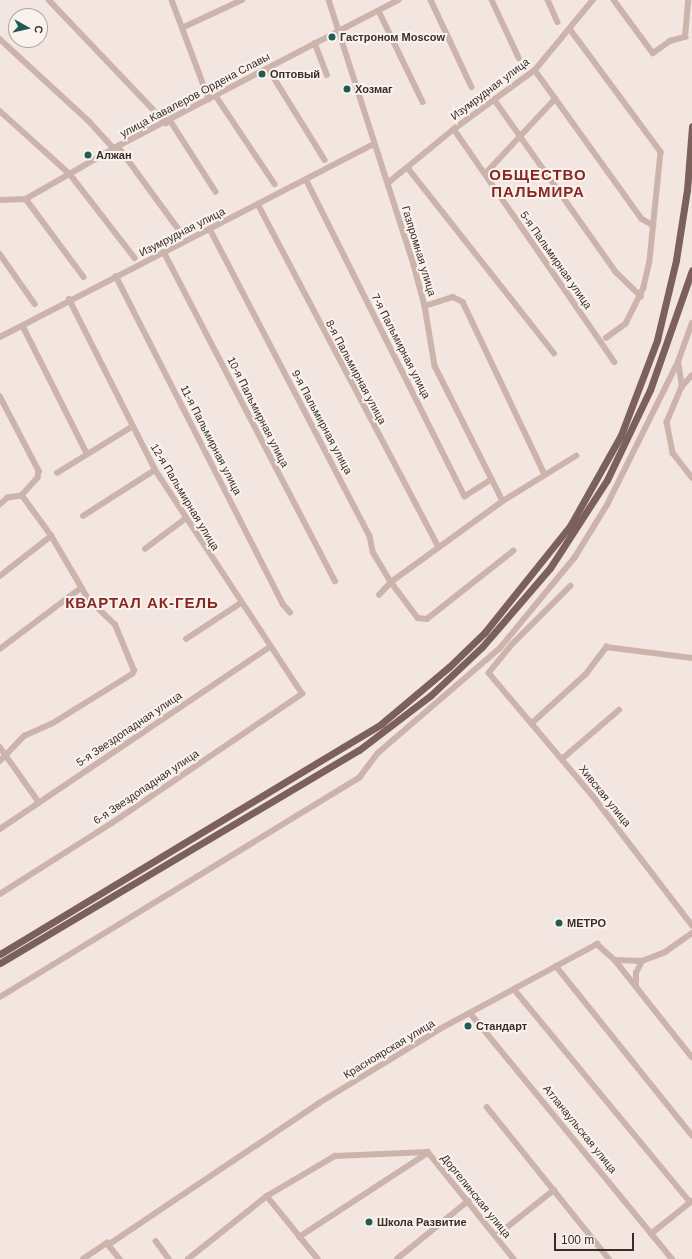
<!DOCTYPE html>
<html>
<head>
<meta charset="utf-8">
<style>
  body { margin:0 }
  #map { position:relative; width:692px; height:1259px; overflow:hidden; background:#f3e6e0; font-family:Helvetica,sans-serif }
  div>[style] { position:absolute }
  .minor>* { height:5.5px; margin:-2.75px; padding:0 2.75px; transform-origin:2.75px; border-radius:2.75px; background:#ccb4ac }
  .major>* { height:7px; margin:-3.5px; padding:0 3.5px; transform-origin:3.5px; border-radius:3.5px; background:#7c605c }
  .dots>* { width:11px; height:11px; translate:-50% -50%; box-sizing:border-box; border:2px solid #faf2ed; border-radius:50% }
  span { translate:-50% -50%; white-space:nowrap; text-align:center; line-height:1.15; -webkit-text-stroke:4px #faf2ed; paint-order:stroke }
  .poi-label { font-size:11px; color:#3a2c2b; font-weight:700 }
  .left { translate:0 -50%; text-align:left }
  .street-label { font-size:11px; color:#3a2c2b }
  .district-label { font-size:15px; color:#892724; font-weight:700; letter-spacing:1px }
  .north { position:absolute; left:8px; top:8px; width:40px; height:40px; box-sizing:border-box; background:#faf2ed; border:1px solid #ada39f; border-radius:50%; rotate:98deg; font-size:11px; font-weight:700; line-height:16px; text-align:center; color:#3a2c2b }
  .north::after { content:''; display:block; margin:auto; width:14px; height:18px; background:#205c53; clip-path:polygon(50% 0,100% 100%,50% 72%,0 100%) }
  .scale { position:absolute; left:554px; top:1233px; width:80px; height:18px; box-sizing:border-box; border:2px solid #3a2c2b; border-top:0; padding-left:5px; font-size:12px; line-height:14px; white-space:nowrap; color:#3a2c2b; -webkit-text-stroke:3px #faf2ed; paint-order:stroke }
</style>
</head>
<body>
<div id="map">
  <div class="minor">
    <div style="left:49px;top:0;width:170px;rotate:46.4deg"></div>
    <div style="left:172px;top:0;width:106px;rotate:69.5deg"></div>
    <div style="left:329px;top:0;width:278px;rotate:72.2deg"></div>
    <div style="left:414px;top:265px;width:42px;rotate:75deg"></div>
    <div style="left:425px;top:306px;width:61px;rotate:80.5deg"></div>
    <div style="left:435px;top:366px;width:151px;rotate:63.3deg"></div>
    <div style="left:431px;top:0;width:96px;rotate:64.8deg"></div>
    <div style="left:492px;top:0;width:64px;rotate:65deg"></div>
    <div style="left:548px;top:0;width:24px;rotate:66deg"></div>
    <div style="left:614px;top:0;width:66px;rotate:53.7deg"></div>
    <div style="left:653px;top:53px;width:21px;rotate:-35deg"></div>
    <div style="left:670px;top:41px;width:16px;rotate:-15deg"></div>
    <div style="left:685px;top:37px;width:37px;rotate:-85deg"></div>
    <div style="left:379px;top:11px;width:101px;rotate:64.2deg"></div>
    <div style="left:184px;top:27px;width:64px;rotate:-25deg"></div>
    <div style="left:570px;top:29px;width:153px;rotate:53.5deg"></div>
    <div style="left:661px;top:152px;width:110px;rotate:95.8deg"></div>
    <div style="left:650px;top:261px;width:28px;rotate:103deg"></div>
    <div style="left:644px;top:288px;width:40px;rotate:116.6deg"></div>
    <div style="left:626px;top:324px;width:24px;rotate:144deg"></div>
    <div style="left:0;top:39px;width:122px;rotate:42.7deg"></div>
    <div style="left:90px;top:122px;width:36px;rotate:48deg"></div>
    <div style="left:315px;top:43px;width:34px;rotate:69deg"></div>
    <div style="left:268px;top:68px;width:108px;rotate:58.2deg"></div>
    <div style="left:535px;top:70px;width:183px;rotate:54.3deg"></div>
    <div style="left:642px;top:219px;width:13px;rotate:29deg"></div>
    <div style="left:216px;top:96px;width:106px;rotate:56.2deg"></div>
    <div style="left:494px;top:99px;width:212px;rotate:54.8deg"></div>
    <div style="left:616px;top:272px;width:35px;rotate:44deg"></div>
    <div style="left:0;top:111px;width:94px;rotate:42deg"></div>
    <div style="left:70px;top:174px;width:106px;rotate:52.3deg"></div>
    <div style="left:170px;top:120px;width:85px;rotate:57.4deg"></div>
    <div style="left:454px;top:129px;width:283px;rotate:55.4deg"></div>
    <div style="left:118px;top:146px;width:105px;rotate:53.9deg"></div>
    <div style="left:408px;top:168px;width:236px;rotate:51.7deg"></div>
    <div style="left:485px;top:174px;width:103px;rotate:-47deg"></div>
    <div style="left:306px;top:179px;width:355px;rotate:63.4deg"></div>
    <div style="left:465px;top:496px;width:31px;rotate:-32deg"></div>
    <div style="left:388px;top:183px;width:85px;rotate:-39.3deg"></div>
    <div style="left:454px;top:129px;width:100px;rotate:-36.1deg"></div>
    <div style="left:535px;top:70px;width:91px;rotate:-50.4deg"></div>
    <div style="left:26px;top:199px;width:97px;rotate:53.4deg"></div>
    <div style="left:0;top:200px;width:26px;rotate:-2deg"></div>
    <div style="left:26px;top:199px;width:106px;rotate:-29.9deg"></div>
    <div style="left:118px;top:146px;width:316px;rotate:-27.5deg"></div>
    <div style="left:258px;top:204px;width:388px;rotate:62.2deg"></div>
    <div style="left:210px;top:229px;width:346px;rotate:62.5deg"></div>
    <div style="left:370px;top:536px;width:16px;rotate:79deg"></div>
    <div style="left:373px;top:552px;width:35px;rotate:59deg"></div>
    <div style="left:391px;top:582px;width:45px;rotate:53.1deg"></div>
    <div style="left:418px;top:618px;width:9px;rotate:6deg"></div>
    <div style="left:427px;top:619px;width:110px;rotate:-38.3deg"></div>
    <div style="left:164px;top:252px;width:371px;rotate:62.5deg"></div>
    <div style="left:0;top:254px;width:61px;rotate:55deg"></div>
    <div style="left:116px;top:276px;width:368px;rotate:63deg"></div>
    <div style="left:283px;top:604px;width:11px;rotate:49deg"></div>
    <div style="left:425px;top:306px;width:29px;rotate:-18deg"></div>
    <div style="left:453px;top:297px;width:11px;rotate:27deg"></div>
    <div style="left:463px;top:302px;width:191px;rotate:64.6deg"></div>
    <div style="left:23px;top:326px;width:142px;rotate:63.3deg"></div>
    <div style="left:0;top:337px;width:421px;rotate:-27.3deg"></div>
    <div style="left:692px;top:376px;width:15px;rotate:132deg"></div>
    <div style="left:682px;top:387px;width:38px;rotate:113deg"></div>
    <div style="left:667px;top:422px;width:32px;rotate:79deg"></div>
    <div style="left:673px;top:453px;width:31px;rotate:52deg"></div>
    <div style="left:682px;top:387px;width:25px;rotate:-99deg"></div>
    <div style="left:678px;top:362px;width:41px;rotate:-70.3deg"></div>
    <div style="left:0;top:396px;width:85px;rotate:62.5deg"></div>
    <div style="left:39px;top:471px;width:7px;rotate:98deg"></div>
    <div style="left:38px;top:478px;width:24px;rotate:132deg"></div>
    <div style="left:22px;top:496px;width:14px;rotate:172deg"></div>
    <div style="left:8px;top:498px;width:11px;rotate:139deg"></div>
    <div style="left:57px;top:473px;width:89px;rotate:-31.7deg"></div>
    <div style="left:83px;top:516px;width:85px;rotate:-32.6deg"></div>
    <div style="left:145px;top:549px;width:50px;rotate:-36.9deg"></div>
    <div style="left:0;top:576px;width:65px;rotate:-38.1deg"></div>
    <div style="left:571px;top:586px;width:83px;rotate:135deg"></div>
    <div style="left:512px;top:645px;width:36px;rotate:129deg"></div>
    <div style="left:489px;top:673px;width:161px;rotate:49.8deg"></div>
    <div style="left:593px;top:796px;width:163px;rotate:52.5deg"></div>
    <div style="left:379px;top:595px;width:18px;rotate:-47deg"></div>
    <div style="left:391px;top:582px;width:138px;rotate:-35.9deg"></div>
    <div style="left:503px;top:501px;width:86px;rotate:-31.7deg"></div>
    <div style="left:186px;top:639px;width:66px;rotate:-33.2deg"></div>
    <div style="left:0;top:649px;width:101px;rotate:-37deg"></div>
    <div style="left:532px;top:723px;width:73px;rotate:-42.2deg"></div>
    <div style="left:586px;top:674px;width:34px;rotate:-53deg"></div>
    <div style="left:606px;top:647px;width:87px;rotate:7.3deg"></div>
    <div style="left:0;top:747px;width:67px;rotate:54.7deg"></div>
    <div style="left:562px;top:759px;width:75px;rotate:-40.7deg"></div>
    <div style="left:0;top:761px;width:35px;rotate:-46deg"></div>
    <div style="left:24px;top:736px;width:32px;rotate:-24deg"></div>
    <div style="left:53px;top:723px;width:93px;rotate:-31.8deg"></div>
    <div style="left:132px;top:674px;width:4px;rotate:-56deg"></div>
    <div style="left:134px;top:671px;width:50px;rotate:-112.4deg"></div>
    <div style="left:115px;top:625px;width:37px;rotate:-136deg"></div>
    <div style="left:88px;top:599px;width:73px;rotate:-120.4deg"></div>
    <div style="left:51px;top:536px;width:49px;rotate:-125.9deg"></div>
    <div style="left:0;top:829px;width:326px;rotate:-34deg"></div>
    <div style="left:0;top:894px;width:133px;rotate:-32.4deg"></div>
    <div style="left:112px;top:823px;width:230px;rotate:-34.2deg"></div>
    <div style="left:302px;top:694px;width:268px;rotate:-123.3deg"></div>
    <div style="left:155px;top:470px;width:191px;rotate:-116.8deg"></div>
    <div style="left:615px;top:960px;width:124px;rotate:51.6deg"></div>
    <div style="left:556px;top:966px;width:217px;rotate:51.2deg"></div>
    <div style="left:636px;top:986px;width:13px;rotate:-90deg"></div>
    <div style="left:636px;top:973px;width:13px;rotate:-63deg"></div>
    <div style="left:514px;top:989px;width:276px;rotate:50.4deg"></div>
    <div style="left:0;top:997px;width:421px;rotate:-31.4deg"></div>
    <div style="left:359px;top:778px;width:31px;rotate:-53deg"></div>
    <div style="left:378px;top:753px;width:20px;rotate:-41deg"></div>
    <div style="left:393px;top:740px;width:141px;rotate:-40.7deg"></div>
    <div style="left:500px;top:648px;width:118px;rotate:-50.5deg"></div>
    <div style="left:575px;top:557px;width:61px;rotate:-58.4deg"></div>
    <div style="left:607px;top:505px;width:160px;rotate:-63.6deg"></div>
    <div style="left:471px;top:1014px;width:317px;rotate:50.6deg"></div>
    <div style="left:487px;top:1107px;width:195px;rotate:51.2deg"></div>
    <div style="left:267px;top:1196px;width:81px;rotate:51deg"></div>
    <div style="left:651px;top:1234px;width:53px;rotate:-38.8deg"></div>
    <div style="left:496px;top:1236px;width:74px;rotate:-38.4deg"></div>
    <div style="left:299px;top:1237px;width:154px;rotate:-33.1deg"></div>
    <div style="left:156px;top:1241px;width:22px;rotate:54deg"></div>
    <div style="left:108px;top:1245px;width:254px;rotate:-33.9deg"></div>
    <div style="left:319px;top:1103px;width:142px;rotate:-31.4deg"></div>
    <div style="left:440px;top:1029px;width:179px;rotate:-28.4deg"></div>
    <div style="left:597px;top:944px;width:24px;rotate:42deg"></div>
    <div style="left:615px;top:960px;width:27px;rotate:2deg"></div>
    <div style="left:642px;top:961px;width:25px;rotate:-21deg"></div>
    <div style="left:665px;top:952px;width:33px;rotate:-35deg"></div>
    <div style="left:83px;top:1259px;width:29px;rotate:-34deg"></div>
    <div style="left:107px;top:1243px;width:21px;rotate:51deg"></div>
    <div style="left:188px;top:1259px;width:101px;rotate:-38.6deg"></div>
    <div style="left:267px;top:1196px;width:79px;rotate:-30.5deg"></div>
    <div style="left:335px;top:1156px;width:93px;rotate:-2.5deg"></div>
    <div style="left:428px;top:1152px;width:137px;rotate:51.2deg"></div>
    <div style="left:397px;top:1259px;width:92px;rotate:-39.2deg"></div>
  </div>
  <div class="major">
    <div style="left:0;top:954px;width:445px;rotate:-31.1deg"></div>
    <div style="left:381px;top:724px;width:89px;rotate:-40deg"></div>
    <div style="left:449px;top:667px;width:50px;rotate:-44.2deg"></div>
    <div style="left:485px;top:632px;width:136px;rotate:-51.3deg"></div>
    <div style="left:570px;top:526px;width:104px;rotate:-60.7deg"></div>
    <div style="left:621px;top:435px;width:102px;rotate:-69.2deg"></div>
    <div style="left:657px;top:340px;width:82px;rotate:-76.6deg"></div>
    <div style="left:676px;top:260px;width:71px;rotate:-81.1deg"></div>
    <div style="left:687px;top:190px;width:64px;rotate:-85.5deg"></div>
    <div style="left:0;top:963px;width:417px;rotate:-30.7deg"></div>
    <div style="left:359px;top:750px;width:89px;rotate:-37.3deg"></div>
    <div style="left:430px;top:696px;width:71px;rotate:-43.3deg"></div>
    <div style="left:482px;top:647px;width:104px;rotate:-49.3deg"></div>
    <div style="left:550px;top:568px;width:105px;rotate:-57.1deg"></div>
    <div style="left:607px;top:480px;width:100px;rotate:-64.5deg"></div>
    <div style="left:650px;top:390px;width:127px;rotate:-70.7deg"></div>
  </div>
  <div class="dots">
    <div style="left:332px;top:37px;background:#205c53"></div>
    <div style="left:262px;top:74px;background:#205c53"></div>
    <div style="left:347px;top:89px;background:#205c53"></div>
    <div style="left:88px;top:155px;background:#205c53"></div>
    <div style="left:559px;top:923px;background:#205c53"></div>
    <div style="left:468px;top:1026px;background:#205c53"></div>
    <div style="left:369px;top:1222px;background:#205c53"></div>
  </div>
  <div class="poi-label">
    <span class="left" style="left:340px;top:37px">Гастроном Moscow</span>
    <span class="left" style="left:270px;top:74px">Оптовый</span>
    <span class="left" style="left:355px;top:89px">Хозмаг</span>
    <span class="left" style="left:96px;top:155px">Алжан</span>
    <span class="left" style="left:567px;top:923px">МЕТРО</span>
    <span class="left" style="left:476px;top:1026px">Стандарт</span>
    <span class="left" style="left:377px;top:1222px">Школа Развитие</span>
  </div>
  <div class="street-label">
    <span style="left:490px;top:89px;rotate:-37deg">Изумрудная улица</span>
    <span style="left:195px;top:95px;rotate:-28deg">улица Кавалеров Ордена Славы</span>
    <span style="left:182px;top:232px;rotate:-27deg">Изумрудная улица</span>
    <span style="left:419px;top:251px;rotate:73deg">Газпромная улица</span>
    <span style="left:556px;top:260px;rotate:55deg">5-я Пальмирная улица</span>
    <span style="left:401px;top:346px;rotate:63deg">7-я Пальмирная улица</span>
    <span style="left:356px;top:372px;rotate:62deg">8-я Пальмирная улица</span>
    <span style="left:258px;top:412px;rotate:63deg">10-я Пальмирная улица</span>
    <span style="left:322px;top:422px;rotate:62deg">9-я Пальмирная улица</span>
    <span style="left:211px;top:440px;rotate:63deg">11-я Пальмирная улица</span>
    <span style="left:185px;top:497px;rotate:59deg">12-я Пальмирная улица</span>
    <span style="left:129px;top:729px;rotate:-34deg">5-я Звездопадная улица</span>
    <span style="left:146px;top:787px;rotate:-34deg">6-я Звездопадная улица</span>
    <span style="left:605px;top:796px;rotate:51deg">Хивская улица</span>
    <span style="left:389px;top:1049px;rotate:-31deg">Красноярская улица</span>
    <span style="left:580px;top:1129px;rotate:51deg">Атланаульская улица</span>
    <span style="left:476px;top:1196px;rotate:51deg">Доргелинская улица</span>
  </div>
  <div class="district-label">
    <span style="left:538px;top:183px">ОБЩЕСТВО<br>ПАЛЬМИРА</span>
    <span style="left:142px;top:603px">КВАРТАЛ АК-ГЕЛЬ</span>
  </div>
  <div class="north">С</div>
  <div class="scale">100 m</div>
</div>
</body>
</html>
